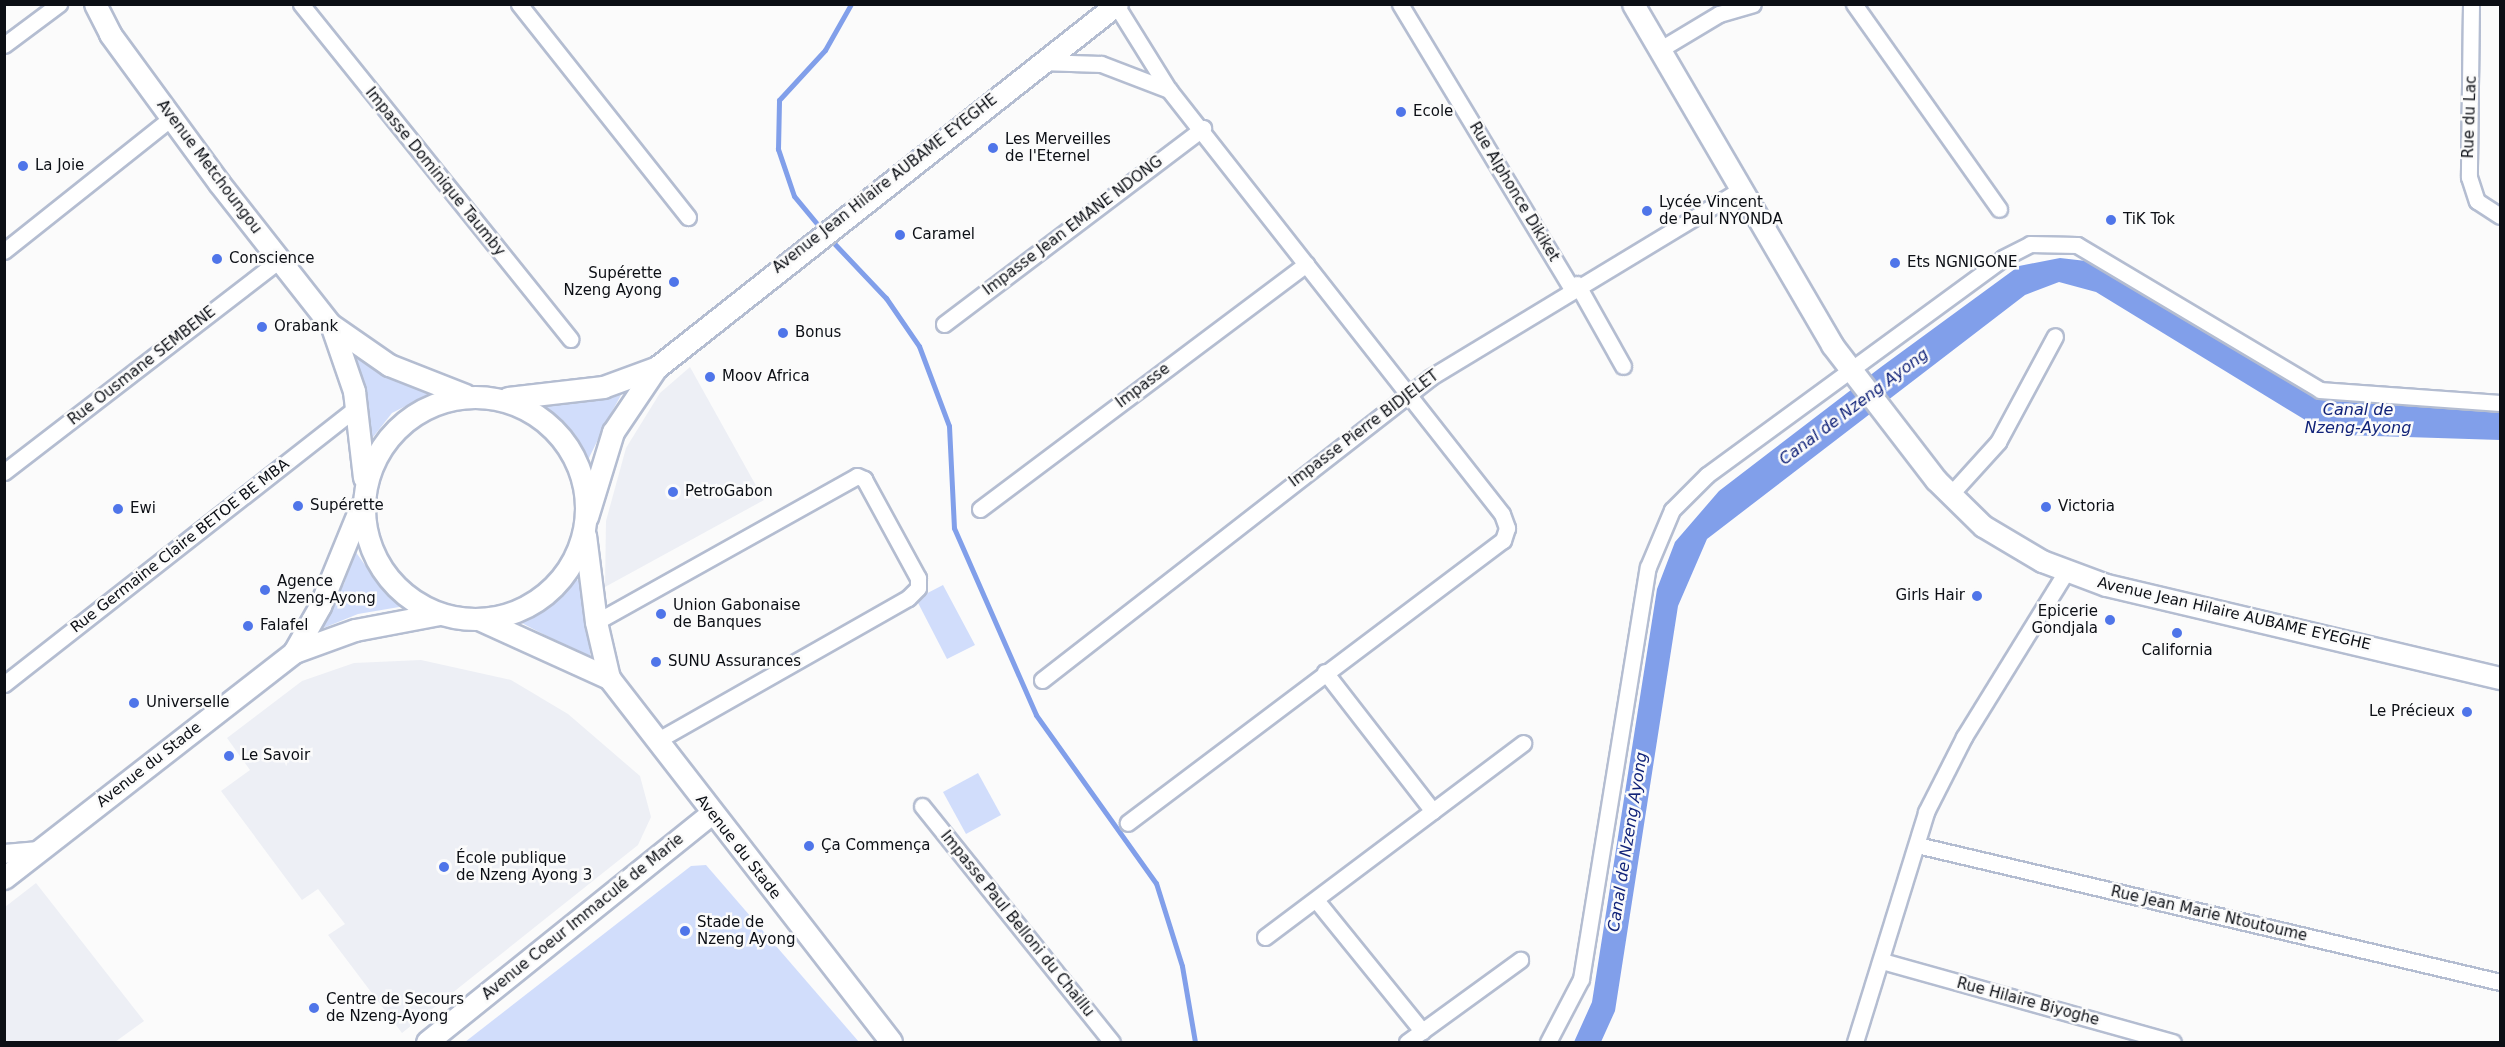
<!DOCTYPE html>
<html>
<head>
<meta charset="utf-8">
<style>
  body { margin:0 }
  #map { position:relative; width:2505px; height:1047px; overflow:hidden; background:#fbfbfb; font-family:"DejaVu Sans",sans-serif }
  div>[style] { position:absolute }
  .built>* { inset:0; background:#edeff5 }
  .green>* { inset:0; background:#d1ddfb }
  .water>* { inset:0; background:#819fea }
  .stream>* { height:5px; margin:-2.5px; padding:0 2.5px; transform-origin:2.5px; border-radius:2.5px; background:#819fea }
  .roads { filter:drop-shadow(2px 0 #b4bdd1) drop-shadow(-2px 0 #b4bdd1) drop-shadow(0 2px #b4bdd1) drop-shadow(0 -2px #b4bdd1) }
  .minor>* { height:15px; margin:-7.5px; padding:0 7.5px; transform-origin:7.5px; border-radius:7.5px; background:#fff }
  .tertiary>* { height:18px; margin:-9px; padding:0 9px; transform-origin:9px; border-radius:9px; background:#fff }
  .secondary>* { height:21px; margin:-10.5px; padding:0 10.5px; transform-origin:10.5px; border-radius:10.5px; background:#fff }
  .secondary>.ring { margin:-10.5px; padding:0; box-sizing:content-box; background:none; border:21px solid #fff; border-radius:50% }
  .dots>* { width:16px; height:16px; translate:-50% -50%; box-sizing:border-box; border:3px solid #fbfbfb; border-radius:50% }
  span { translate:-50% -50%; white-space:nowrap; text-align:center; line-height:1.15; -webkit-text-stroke:5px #fbfbfb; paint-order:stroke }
  .poi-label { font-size:15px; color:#0c0f15 }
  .left { translate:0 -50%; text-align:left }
  .right { translate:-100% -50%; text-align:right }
  .street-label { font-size:15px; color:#0c0f15 }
  .water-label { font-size:16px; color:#112379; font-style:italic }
  .frame { position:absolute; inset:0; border:6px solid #0c0f15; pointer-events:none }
</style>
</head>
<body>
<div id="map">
  <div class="built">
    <div style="clip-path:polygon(690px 367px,764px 500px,605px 587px,606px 521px,626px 448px,660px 393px)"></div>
    <div style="clip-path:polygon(421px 660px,511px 680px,568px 714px,640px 776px,651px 817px,638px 845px,402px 1033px,328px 935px,345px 924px,318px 889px,302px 900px,221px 791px,250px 770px,227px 738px,302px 681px,354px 663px)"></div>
    <div style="clip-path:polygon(36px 883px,144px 1021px,115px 1042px,5px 1042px,5px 907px)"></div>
  </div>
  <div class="green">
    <div style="clip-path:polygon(354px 351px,429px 394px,392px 413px,370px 441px)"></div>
    <div style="clip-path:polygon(626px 386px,609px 417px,587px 462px,571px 434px,543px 406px)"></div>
    <div style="clip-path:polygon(355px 551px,375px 579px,405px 606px,358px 614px,316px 631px,344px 584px)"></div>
    <div style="clip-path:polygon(568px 577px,580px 581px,591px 659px,516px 620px,539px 609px)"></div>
    <div style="clip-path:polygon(943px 585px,975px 645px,947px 659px,916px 599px)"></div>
    <div style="clip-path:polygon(978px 773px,1001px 815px,966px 834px,943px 792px)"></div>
    <div style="clip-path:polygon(706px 865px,859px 1042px,465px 1042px,691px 866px)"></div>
  </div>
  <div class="water">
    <div style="clip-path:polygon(2060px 258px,2086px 261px,2140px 288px,2315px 395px,2500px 413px,2500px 440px,2344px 435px,2307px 421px,2096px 292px,2059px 282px,2025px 295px,1707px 539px,1678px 606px,1615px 1011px,1601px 1042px,1574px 1042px,1592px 1002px,1657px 589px,1675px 542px,1719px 491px,1881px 367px,2019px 266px)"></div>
  </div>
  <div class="stream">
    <div style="left:823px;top:231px;width:45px;rotate:-129.6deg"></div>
    <div style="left:794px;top:196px;width:50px;rotate:-108.8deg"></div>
    <div style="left:778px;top:149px;width:49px;rotate:-88.8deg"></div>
    <div style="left:779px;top:100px;width:68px;rotate:-47.4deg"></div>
    <div style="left:825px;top:50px;width:53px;rotate:-60.5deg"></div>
    <div style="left:829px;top:238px;width:83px;rotate:46.5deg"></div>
    <div style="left:886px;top:298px;width:58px;rotate:55.5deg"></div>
    <div style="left:919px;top:346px;width:85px;rotate:69.4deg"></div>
    <div style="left:949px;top:426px;width:102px;rotate:87.2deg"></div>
    <div style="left:954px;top:528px;width:204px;rotate:66.3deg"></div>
    <div style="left:1036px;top:715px;width:206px;rotate:54.5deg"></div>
    <div style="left:1156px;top:883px;width:87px;rotate:72.6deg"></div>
    <div style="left:1182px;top:966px;width:77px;rotate:80.3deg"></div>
  </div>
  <div class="roads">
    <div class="minor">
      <div style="left:301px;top:4px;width:430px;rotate:51.2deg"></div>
      <div style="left:519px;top:4px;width:272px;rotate:51.6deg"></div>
      <div style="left:1400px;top:4px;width:332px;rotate:58.9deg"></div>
      <div style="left:1854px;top:4px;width:251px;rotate:54.7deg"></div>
      <div style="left:2471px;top:4px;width:173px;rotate:90.7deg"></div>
      <div style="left:2469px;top:177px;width:25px;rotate:72deg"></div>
      <div style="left:2477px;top:201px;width:27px;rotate:33deg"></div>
      <div style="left:1116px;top:5px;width:100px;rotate:58.1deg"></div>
      <div style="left:1169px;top:90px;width:539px;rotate:51.85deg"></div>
      <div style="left:1502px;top:514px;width:15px;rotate:70deg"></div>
      <div style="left:1507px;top:528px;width:13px;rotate:108deg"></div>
      <div style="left:1503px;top:540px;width:470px;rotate:143deg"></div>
      <div style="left:4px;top:45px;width:69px;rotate:-36.7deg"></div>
      <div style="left:1659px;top:50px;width:70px;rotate:-31deg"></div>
      <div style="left:1719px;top:14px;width:35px;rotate:-16deg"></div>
      <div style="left:1040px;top:62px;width:61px;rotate:1.9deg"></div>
      <div style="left:1101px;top:64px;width:73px;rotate:20.9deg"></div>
      <div style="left:4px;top:251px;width:213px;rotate:-38.5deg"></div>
      <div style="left:1577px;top:284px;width:94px;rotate:60.7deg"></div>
      <div style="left:944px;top:324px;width:325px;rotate:-37.1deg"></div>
      <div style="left:4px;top:472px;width:347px;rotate:-37.6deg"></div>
      <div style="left:1950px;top:495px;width:72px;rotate:-47.8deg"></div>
      <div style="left:1998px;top:442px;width:120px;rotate:-61.7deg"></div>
      <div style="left:980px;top:509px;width:408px;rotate:-36.9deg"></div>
      <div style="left:596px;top:622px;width:299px;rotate:-29.2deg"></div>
      <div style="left:857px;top:476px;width:8px;rotate:23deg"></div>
      <div style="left:864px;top:479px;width:113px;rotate:61.4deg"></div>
      <div style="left:918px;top:578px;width:10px;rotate:90deg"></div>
      <div style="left:918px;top:588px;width:14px;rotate:135deg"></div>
      <div style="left:908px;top:598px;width:290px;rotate:150.4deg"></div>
      <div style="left:1325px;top:672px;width:176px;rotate:52.2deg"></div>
      <div style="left:1042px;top:680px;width:493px;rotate:-37.9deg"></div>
      <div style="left:1431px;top:377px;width:359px;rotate:-31.2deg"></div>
      <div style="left:4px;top:684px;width:447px;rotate:-38.1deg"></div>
      <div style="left:922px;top:806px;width:303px;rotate:51.2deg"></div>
      <div style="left:1917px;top:845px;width:599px;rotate:13.22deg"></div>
      <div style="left:1316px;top:900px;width:169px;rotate:51deg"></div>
      <div style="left:1265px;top:937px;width:323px;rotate:-36.9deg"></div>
      <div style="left:1882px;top:961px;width:302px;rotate:15.6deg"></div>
      <div style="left:1407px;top:1042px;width:140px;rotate:-36deg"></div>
      <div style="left:1548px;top:1042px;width:71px;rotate:-62.4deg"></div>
      <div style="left:1581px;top:979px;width:417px;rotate:-80.8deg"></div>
      <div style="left:1648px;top:567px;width:62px;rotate:-67.2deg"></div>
      <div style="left:1672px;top:510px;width:49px;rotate:-45deg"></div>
      <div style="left:1707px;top:475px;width:367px;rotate:-36.2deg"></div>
      <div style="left:2003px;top:258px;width:30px;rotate:-27deg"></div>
      <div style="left:2030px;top:244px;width:47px;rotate:1.2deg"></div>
      <div style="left:2077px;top:245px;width:283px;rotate:30.8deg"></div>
      <div style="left:2320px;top:390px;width:180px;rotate:4.1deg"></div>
      <div style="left:1855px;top:1042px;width:241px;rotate:-72.8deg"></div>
      <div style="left:1926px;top:812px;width:84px;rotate:-63.1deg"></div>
      <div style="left:1964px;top:737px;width:194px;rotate:-58.3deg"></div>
    </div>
    <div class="tertiary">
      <div style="left:4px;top:854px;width:35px;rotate:-5deg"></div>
    </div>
    <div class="secondary">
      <div style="left:95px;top:4px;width:34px;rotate:63deg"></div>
      <div style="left:110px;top:34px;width:185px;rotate:53.8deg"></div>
      <div style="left:219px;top:183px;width:179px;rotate:51.8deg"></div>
      <div style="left:330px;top:324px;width:72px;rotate:34.8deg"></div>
      <div style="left:389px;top:365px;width:82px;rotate:21.5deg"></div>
      <div style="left:1633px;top:4px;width:395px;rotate:59.7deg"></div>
      <div style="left:1832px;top:345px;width:170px;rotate:52.4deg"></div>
      <div style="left:1936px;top:480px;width:66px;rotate:44.4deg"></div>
      <div style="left:1983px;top:526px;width:69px;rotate:30.7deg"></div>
      <div style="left:2042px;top:561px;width:68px;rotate:20.6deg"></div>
      <div style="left:2106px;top:585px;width:405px;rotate:13.3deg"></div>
      <div style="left:332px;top:327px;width:68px;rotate:71deg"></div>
      <div style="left:354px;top:391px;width:87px;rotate:83.4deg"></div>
      <div class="ring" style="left:364px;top:397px;width:201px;height:201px"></div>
      <div style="left:508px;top:398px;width:96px;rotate:-6.6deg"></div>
      <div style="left:603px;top:387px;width:55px;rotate:-20.1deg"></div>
      <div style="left:587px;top:517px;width:89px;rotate:-73deg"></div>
      <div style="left:613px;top:432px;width:77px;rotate:-56.1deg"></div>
      <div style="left:656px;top:368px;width:587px;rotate:-38.29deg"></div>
      <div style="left:585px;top:535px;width:88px;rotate:82.8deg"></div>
      <div style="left:596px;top:622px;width:57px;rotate:76.9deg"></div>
      <div style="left:609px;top:678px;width:460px;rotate:52.2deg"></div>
      <div style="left:481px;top:620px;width:141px;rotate:24.4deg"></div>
      <div style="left:294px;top:652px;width:53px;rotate:-60.5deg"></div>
      <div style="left:320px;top:606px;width:108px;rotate:-67.7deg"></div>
      <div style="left:4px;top:878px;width:368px;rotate:-37.9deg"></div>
      <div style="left:294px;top:652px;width:65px;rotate:-19.8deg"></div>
      <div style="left:355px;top:630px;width:86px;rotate:-10.7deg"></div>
      <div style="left:427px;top:1042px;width:366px;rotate:-38.8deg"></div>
    </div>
  </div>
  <div class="dots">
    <div style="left:1401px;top:112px;background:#4f75e9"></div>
    <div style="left:993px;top:148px;background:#4f75e9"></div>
    <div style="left:23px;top:166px;background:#4f75e9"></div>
    <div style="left:1647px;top:211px;background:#4f75e9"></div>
    <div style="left:2111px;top:220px;background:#4f75e9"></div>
    <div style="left:900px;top:235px;background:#4f75e9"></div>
    <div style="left:217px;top:259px;background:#4f75e9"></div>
    <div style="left:1895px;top:263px;background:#4f75e9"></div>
    <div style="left:674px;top:282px;background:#4f75e9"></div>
    <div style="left:262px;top:327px;background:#4f75e9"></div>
    <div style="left:783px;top:333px;background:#4f75e9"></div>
    <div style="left:710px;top:377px;background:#4f75e9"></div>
    <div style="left:673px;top:492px;background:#4f75e9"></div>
    <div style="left:298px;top:506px;background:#4f75e9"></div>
    <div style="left:2046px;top:507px;background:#4f75e9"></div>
    <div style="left:118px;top:509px;background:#4f75e9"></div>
    <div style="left:265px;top:590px;background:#4f75e9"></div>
    <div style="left:1977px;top:596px;background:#4f75e9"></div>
    <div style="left:661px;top:614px;background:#4f75e9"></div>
    <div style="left:2110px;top:620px;background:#4f75e9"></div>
    <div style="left:248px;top:626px;background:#4f75e9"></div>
    <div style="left:2177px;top:633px;background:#4f75e9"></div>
    <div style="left:656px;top:662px;background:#4f75e9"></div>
    <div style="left:134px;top:703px;background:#4f75e9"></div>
    <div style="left:2467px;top:712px;background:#4f75e9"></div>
    <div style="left:229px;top:756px;background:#4f75e9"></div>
    <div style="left:809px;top:846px;background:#4f75e9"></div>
    <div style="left:444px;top:867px;background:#4f75e9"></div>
    <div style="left:685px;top:931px;background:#4f75e9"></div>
    <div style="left:314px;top:1008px;background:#4f75e9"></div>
  </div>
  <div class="poi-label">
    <span class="left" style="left:1413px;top:112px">Ecole</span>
    <span class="left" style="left:1005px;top:148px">Les Merveilles<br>de l'Eternel</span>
    <span class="left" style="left:35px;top:166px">La Joie</span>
    <span class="left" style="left:1659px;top:211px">Lycée Vincent<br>de Paul NYONDA</span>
    <span class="left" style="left:2123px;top:220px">TiK Tok</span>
    <span class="left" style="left:912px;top:235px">Caramel</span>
    <span class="left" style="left:229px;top:259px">Conscience</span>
    <span class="left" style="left:1907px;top:263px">Ets NGNIGONE</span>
    <span class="right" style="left:662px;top:282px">Supérette<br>Nzeng Ayong</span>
    <span class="left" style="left:274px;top:327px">Orabank</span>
    <span class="left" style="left:795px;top:333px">Bonus</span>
    <span class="left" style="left:722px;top:377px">Moov Africa</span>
    <span class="left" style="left:685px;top:492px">PetroGabon</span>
    <span class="left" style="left:310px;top:506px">Supérette</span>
    <span class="left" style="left:2058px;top:507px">Victoria</span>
    <span class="left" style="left:130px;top:509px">Ewi</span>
    <span class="left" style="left:277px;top:590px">Agence<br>Nzeng-Ayong</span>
    <span class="right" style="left:1965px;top:596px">Girls Hair</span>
    <span class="left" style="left:673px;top:614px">Union Gabonaise<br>de Banques</span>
    <span class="right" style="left:2098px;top:620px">Epicerie<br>Gondjala</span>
    <span class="left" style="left:260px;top:626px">Falafel</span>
    <span style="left:2177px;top:651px">California</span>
    <span class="left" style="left:668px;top:662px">SUNU Assurances</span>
    <span class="left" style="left:146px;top:703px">Universelle</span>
    <span class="right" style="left:2455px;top:712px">Le Précieux</span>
    <span class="left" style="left:241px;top:756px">Le Savoir</span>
    <span class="left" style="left:821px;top:846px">Ça Commença</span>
    <span class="left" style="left:456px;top:867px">École publique<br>de Nzeng Ayong 3</span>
    <span class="left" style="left:697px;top:931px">Stade de<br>Nzeng Ayong</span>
    <span class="left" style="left:326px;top:1008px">Centre de Secours<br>de Nzeng-Ayong</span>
  </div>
  <div class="street-label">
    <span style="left:2470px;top:117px;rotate:-88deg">Rue du Lac</span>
    <span style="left:209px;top:167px;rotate:53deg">Avenue Metchoungou</span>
    <span style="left:435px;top:172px;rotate:51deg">Impasse Dominique Taumby</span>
    <span style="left:885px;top:184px;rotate:-38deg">Avenue Jean Hilaire AUBAME EYEGHE</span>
    <span style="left:1514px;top:192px;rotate:59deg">Rue Alphonce Dikiket</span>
    <span style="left:1073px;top:226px;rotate:-37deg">Impasse Jean EMANE NDONG</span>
    <span style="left:142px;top:366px;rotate:-38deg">Rue Ousmane SEMBENE</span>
    <span style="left:1143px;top:386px;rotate:-37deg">Impasse</span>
    <span style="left:1364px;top:429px;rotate:-37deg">Impasse Pierre BIDJELET</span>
    <span style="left:180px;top:546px;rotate:-38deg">Rue Germaine Claire BETOE BE MBA</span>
    <span style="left:2234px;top:614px;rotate:13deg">Avenue Jean Hilaire AUBAME EYEGHE</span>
    <span style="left:149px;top:765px;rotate:-38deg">Avenue du Stade</span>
    <span style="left:738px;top:847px;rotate:52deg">Avenue du Stade</span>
    <span style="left:2209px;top:914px;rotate:13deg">Rue Jean Marie Ntoutoume</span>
    <span style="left:583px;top:917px;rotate:-39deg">Avenue Coeur Immaculé de Marie</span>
    <span style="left:1017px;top:924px;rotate:51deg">Impasse Paul Belloni du Chaillu</span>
    <span style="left:2028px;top:1002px;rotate:15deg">Rue Hilaire Biyoghe</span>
  </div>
  <div class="water-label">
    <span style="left:1854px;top:407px;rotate:-37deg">Canal de Nzeng Ayong</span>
    <span style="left:2358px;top:419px">Canal de<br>Nzeng-Ayong</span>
    <span style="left:1628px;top:842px;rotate:-81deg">Canal de Nzeng Ayong</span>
  </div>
  <div class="frame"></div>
</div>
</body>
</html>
